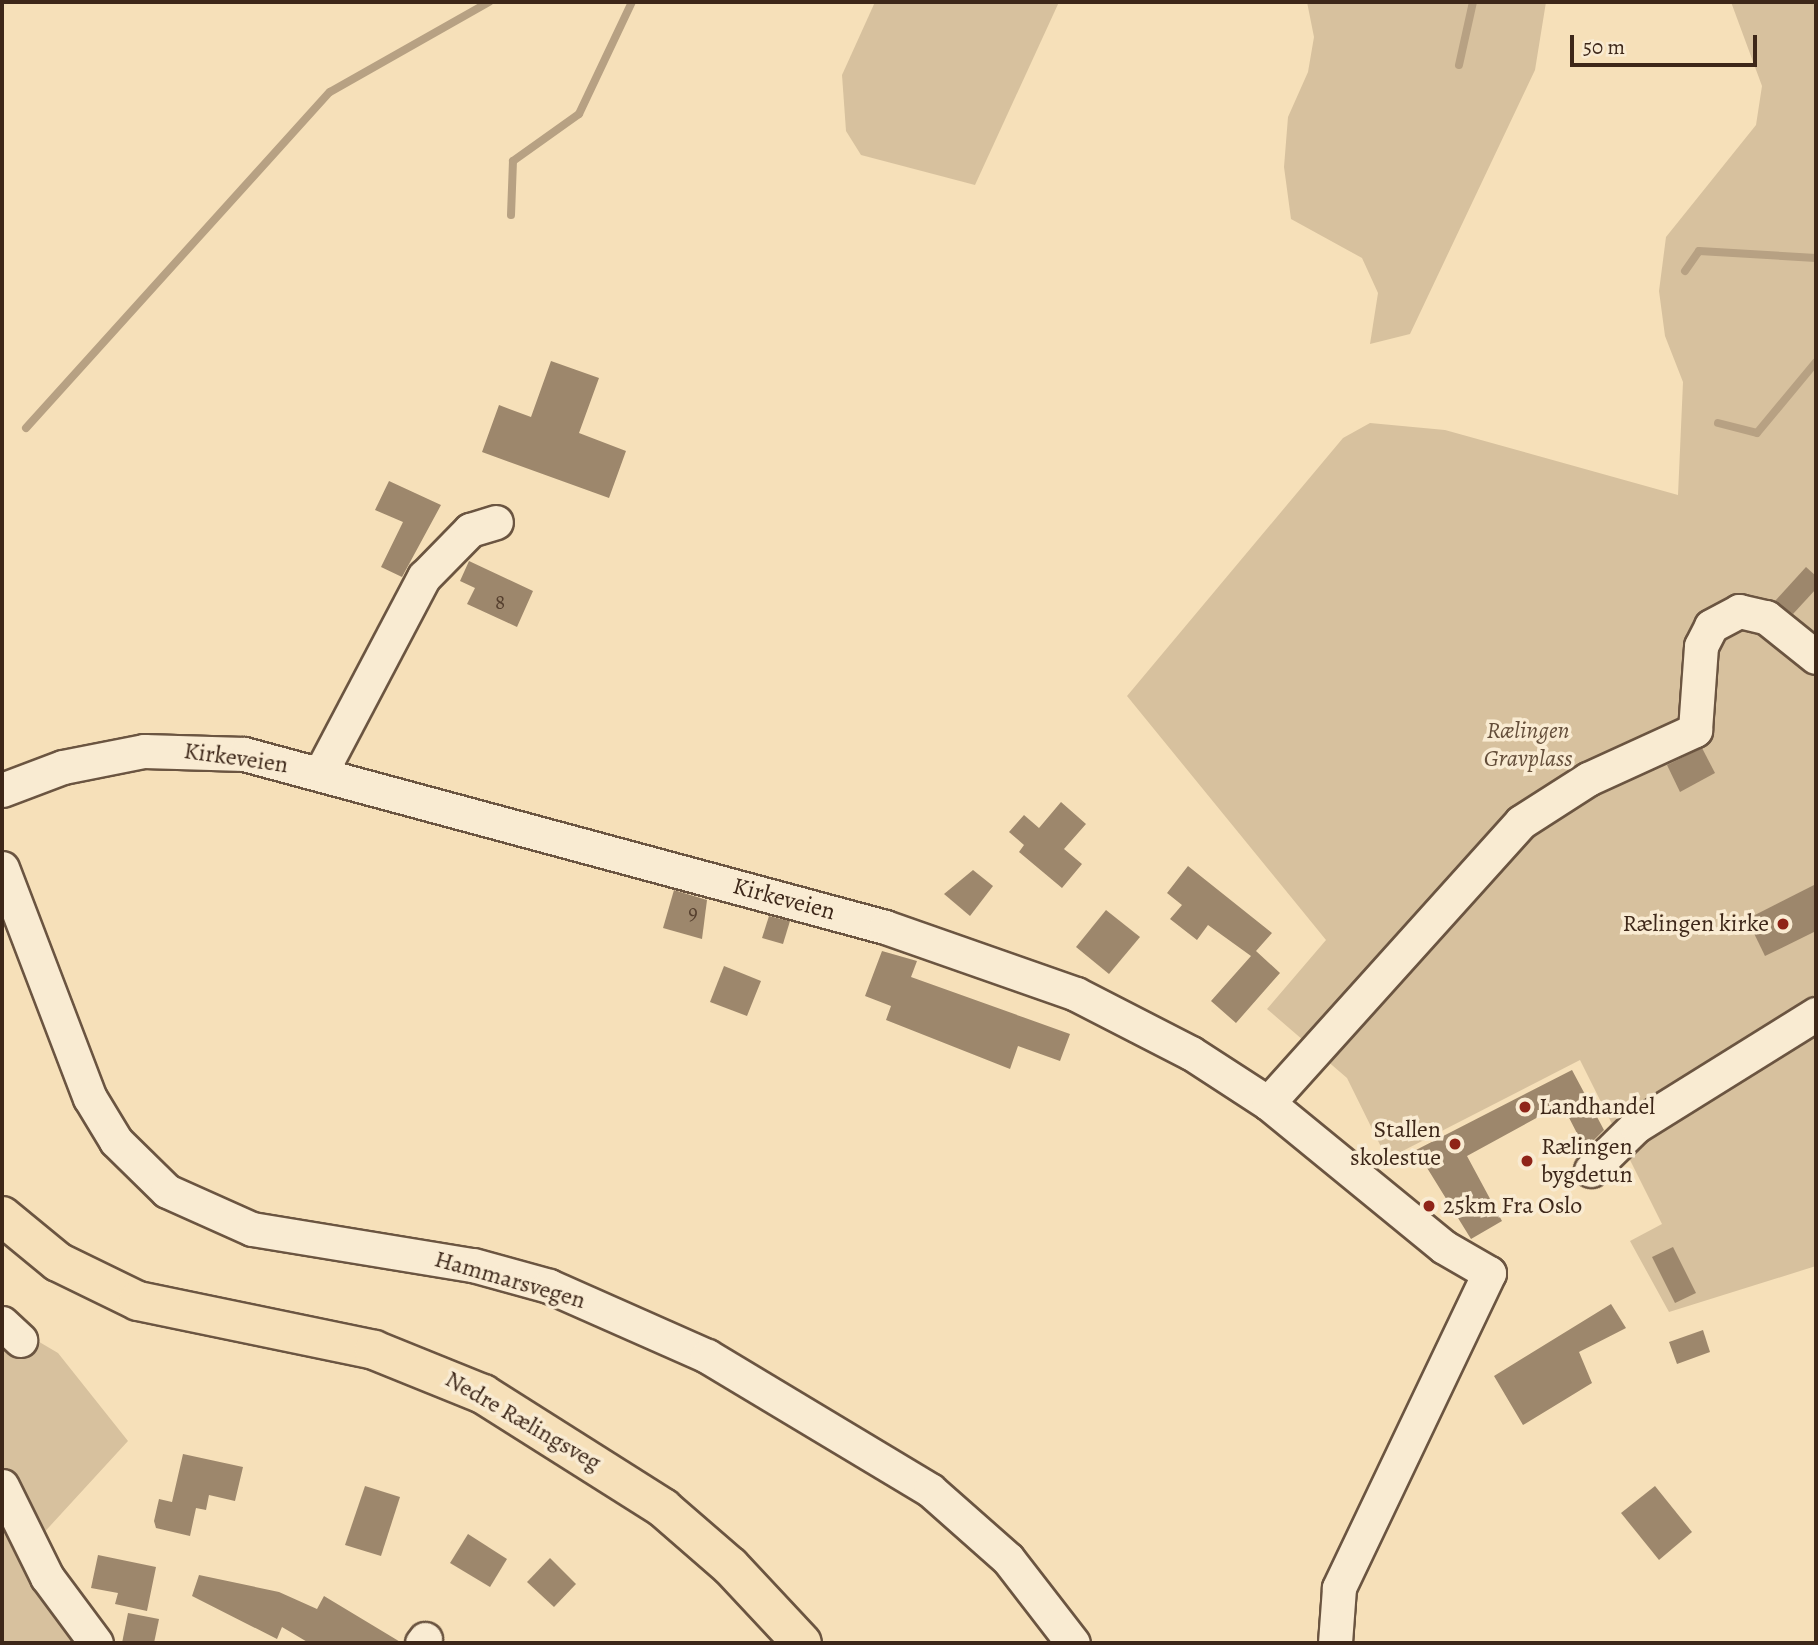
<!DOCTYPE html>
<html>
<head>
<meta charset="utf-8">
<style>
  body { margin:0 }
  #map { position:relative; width:1818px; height:1645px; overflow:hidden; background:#f6e0b9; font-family:Alegreya,serif }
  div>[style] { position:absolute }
  .green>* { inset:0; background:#d7c19e }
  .stream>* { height:8px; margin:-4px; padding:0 4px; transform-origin:4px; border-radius:4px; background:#b7a183 }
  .building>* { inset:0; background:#9d876c }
  .roads { filter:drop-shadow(2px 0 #6b5541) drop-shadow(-2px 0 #6b5541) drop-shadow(0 2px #6b5541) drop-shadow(0 -2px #6b5541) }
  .minor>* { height:33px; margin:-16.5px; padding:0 16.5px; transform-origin:16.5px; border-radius:16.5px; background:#f9ebd2 }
  .major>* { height:38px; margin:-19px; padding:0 19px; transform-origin:19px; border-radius:19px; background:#f6e0b9 }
  .dots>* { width:19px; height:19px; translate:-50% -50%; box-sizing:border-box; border:4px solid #f9ebd2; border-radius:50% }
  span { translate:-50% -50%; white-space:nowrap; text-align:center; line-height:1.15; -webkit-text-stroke:7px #f9ebd2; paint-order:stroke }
  .number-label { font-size:21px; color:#553f2e }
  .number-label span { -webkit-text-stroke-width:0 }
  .park-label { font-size:24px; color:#644e3a; font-style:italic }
  .street-label { font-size:24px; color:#3d2719 }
  .poi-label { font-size:24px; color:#3d2719 }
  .right { translate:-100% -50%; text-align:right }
  .left { translate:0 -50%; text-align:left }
  .frame { position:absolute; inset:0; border:4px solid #3d2719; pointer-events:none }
  .scale { position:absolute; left:1570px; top:35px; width:187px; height:32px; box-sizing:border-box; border:4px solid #3d2719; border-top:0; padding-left:9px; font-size:21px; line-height:24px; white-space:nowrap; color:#3d2719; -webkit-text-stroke:5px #f9ebd2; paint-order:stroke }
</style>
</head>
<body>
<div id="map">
  <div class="green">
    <div style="clip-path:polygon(875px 2px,1059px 2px,975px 185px,861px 155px,846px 131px,842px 75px)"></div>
    <div style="clip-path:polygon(1307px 2px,1546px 2px,1535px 70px,1410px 334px,1370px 344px,1378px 293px,1362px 258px,1291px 219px,1284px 167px,1288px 117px,1308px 72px,1314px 37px)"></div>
    <div style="clip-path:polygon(1731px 2px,1816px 2px,1816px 1266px,1669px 1312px,1630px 1241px,1662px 1224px,1580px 1060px,1387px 1159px,1347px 1078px,1267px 1009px,1326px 940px,1127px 696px,1343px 438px,1370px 423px,1445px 430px,1678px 495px,1683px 382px,1665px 336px,1659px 291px,1666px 237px,1756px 125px,1762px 86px)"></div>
    <div style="clip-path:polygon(2px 1320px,58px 1353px,128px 1441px,39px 1538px,89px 1643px,2px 1643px)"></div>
  </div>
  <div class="stream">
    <div style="left:1459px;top:65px;width:65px;rotate:-77.5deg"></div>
    <div style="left:511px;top:215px;width:54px;rotate:-87.9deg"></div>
    <div style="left:513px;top:161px;width:81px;rotate:-35.5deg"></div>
    <div style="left:579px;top:114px;width:124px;rotate:-64.7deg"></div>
    <div style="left:1685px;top:271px;width:24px;rotate:-55deg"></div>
    <div style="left:1699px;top:251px;width:117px;rotate:3.4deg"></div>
    <div style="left:1718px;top:423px;width:40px;rotate:14.4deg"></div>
    <div style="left:1757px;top:433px;width:92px;rotate:-50.3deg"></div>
    <div style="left:26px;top:428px;width:453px;rotate:-47.9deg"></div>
    <div style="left:330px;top:92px;width:183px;rotate:-29.5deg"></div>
  </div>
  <div class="building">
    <div style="clip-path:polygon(551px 361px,599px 378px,579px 433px,626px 451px,609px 498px,482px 452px,499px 405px,531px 417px)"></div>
    <div style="clip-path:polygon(389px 481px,441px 505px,402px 577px,381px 567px,403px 522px,375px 510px)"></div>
    <div style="clip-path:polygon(469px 561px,533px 591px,517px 627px,467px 604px,475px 588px,460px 581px)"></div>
    <div style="clip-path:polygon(1806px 567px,1816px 576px,1816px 589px,1793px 614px,1775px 601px)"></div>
    <div style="clip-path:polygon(1702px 748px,1715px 773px,1680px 792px,1667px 765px)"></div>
    <div style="clip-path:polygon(1061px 802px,1086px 824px,1064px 849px,1082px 864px,1062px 888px,1019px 852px,1024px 845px,1009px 832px,1024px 815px,1039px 828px)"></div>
    <div style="clip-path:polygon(1188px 866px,1272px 933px,1256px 951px,1280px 973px,1236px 1023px,1211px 1001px,1251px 956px,1208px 925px,1197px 940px,1170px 919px,1182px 905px,1167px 893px)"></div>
    <div style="clip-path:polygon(973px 870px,993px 886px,970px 916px,944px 894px)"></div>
    <div style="clip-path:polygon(1816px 884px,1816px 931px,1765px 956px,1747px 919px)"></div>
    <div style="clip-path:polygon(674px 890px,707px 900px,702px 939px,663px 928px)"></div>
    <div style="clip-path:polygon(1106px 910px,1140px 937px,1109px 974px,1076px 947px)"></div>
    <div style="clip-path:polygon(769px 916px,790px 921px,783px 944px,762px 938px)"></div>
    <div style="clip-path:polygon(882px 951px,917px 961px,911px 977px,1070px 1034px,1060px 1061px,1018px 1046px,1010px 1069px,886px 1020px,891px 1006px,865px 996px)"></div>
    <div style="clip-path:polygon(724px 966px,761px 981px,747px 1016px,710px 1002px)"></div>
    <div style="clip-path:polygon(1572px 1070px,1604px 1130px,1585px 1149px,1562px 1104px,1467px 1156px,1502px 1221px,1471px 1239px,1416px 1150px)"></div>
    <div style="clip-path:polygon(1673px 1247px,1696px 1293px,1675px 1303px,1652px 1257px)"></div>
    <div style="clip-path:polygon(1611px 1304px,1626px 1328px,1579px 1352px,1592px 1383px,1523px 1425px,1494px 1376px)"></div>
    <div style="clip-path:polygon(1703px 1330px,1710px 1352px,1677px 1364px,1669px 1342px)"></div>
    <div style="clip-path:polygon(183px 1454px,243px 1467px,235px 1501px,209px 1495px,206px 1510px,196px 1508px,190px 1536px,156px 1528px,154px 1521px,159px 1499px,172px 1502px)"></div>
    <div style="clip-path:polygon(365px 1486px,400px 1497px,381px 1556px,345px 1545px)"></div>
    <div style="clip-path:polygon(1655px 1486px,1692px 1532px,1659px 1560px,1621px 1513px)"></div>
    <div style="clip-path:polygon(468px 1534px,507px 1559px,490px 1587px,450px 1563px)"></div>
    <div style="clip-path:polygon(98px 1555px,156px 1567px,147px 1611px,115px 1604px,118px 1593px,91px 1588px)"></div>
    <div style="clip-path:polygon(550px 1558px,576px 1584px,554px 1607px,527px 1582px)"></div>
    <div style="clip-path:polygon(199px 1575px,279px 1592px,317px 1609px,324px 1596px,402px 1643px,309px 1643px,282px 1627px,277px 1639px,192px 1596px)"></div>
    <div style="clip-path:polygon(128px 1613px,159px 1619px,154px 1643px,122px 1643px)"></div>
  </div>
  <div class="roads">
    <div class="minor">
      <div style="left:321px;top:772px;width:221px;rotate:-62.2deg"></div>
      <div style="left:424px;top:577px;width:66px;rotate:-45.6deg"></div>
      <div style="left:470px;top:530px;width:27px;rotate:-17deg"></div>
      <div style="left:2px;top:790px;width:65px;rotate:-20.7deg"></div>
      <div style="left:63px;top:767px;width:83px;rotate:-11.2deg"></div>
      <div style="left:144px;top:751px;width:100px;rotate:1.7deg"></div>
      <div style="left:244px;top:754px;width:664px;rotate:15.1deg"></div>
      <div style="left:885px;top:927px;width:202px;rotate:19.3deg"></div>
      <div style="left:1076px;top:994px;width:129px;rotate:27.2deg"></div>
      <div style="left:1191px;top:1053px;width:92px;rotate:33deg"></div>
      <div style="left:1268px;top:1103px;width:227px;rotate:39.3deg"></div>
      <div style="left:1444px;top:1247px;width:52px;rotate:30deg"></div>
      <div style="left:1489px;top:1273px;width:349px;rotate:115.5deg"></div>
      <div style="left:1339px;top:1588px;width:55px;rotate:94.2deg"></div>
      <div style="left:2px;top:868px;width:246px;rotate:69.1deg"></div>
      <div style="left:90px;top:1098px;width:50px;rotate:58.8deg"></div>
      <div style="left:116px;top:1141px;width:71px;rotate:44.4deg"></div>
      <div style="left:167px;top:1191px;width:93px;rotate:24.1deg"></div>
      <div style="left:252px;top:1229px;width:224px;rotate:9.3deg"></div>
      <div style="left:473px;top:1265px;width:79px;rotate:15.4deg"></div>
      <div style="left:549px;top:1286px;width:173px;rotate:23.9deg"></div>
      <div style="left:707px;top:1356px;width:260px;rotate:31deg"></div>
      <div style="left:930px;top:1490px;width:104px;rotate:41.5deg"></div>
      <div style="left:1008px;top:1559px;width:106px;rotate:52.3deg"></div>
      <div style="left:1268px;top:1103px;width:378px;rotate:-48deg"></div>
      <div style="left:1521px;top:822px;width:80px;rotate:-32.7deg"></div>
      <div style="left:1588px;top:779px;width:118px;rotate:-24.6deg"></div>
      <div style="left:1695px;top:730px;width:84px;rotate:-85.9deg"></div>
      <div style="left:1701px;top:646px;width:22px;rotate:-63deg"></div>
      <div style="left:1711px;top:626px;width:32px;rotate:-28deg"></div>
      <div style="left:1739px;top:611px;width:28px;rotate:13deg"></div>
      <div style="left:1766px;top:617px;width:64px;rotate:38.7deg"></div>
      <div style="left:1591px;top:1170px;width:63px;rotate:-44.4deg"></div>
      <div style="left:1636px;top:1126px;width:212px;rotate:-31.9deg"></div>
      <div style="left:2px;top:1323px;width:25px;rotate:43deg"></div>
      <div style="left:2px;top:1486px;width:102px;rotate:63.7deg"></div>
      <div style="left:47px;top:1577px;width:82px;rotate:53.4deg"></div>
      <div style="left:422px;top:1643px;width:5px;rotate:-53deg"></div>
    </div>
    <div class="major">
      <div style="left:2px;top:1216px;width:72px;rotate:39.4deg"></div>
      <div style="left:58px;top:1262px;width:89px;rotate:26deg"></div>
      <div style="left:138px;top:1301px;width:241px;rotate:11.7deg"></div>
      <div style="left:374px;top:1350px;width:118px;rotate:22deg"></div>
      <div style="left:483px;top:1394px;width:213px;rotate:32.3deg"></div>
      <div style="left:663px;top:1508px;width:89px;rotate:40.9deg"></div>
      <div style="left:730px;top:1566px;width:105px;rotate:46.9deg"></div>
    </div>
  </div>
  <div class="dots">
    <div style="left:1783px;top:924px;background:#8f2418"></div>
    <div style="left:1525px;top:1107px;background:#8f2418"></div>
    <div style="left:1455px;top:1144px;background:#8f2418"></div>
    <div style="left:1527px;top:1161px;background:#8f2418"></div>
    <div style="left:1429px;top:1206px;background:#8f2418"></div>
  </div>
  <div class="number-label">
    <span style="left:500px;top:602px">8</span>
    <span style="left:693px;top:912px">9</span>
  </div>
  <div class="park-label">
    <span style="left:1528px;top:745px">Rælingen<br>Gravplass</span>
  </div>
  <div class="street-label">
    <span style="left:236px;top:758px;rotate:8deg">Kirkeveien</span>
    <span style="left:784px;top:899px;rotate:15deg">Kirkeveien</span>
    <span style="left:510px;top:1280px;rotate:16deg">Hammarsvegen</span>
    <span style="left:523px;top:1421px;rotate:30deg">Nedre Rælingsveg</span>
  </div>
  <div class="poi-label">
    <span class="right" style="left:1769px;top:924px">Rælingen kirke</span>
    <span class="left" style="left:1539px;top:1107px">Landhandel</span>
    <span class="right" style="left:1441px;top:1144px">Stallen<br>skolestue</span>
    <span class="left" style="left:1541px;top:1161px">Rælingen<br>bygdetun</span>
    <span class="left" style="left:1443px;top:1206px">25km Fra Oslo</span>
  </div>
  <div class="frame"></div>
  <div class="scale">50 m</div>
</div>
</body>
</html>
